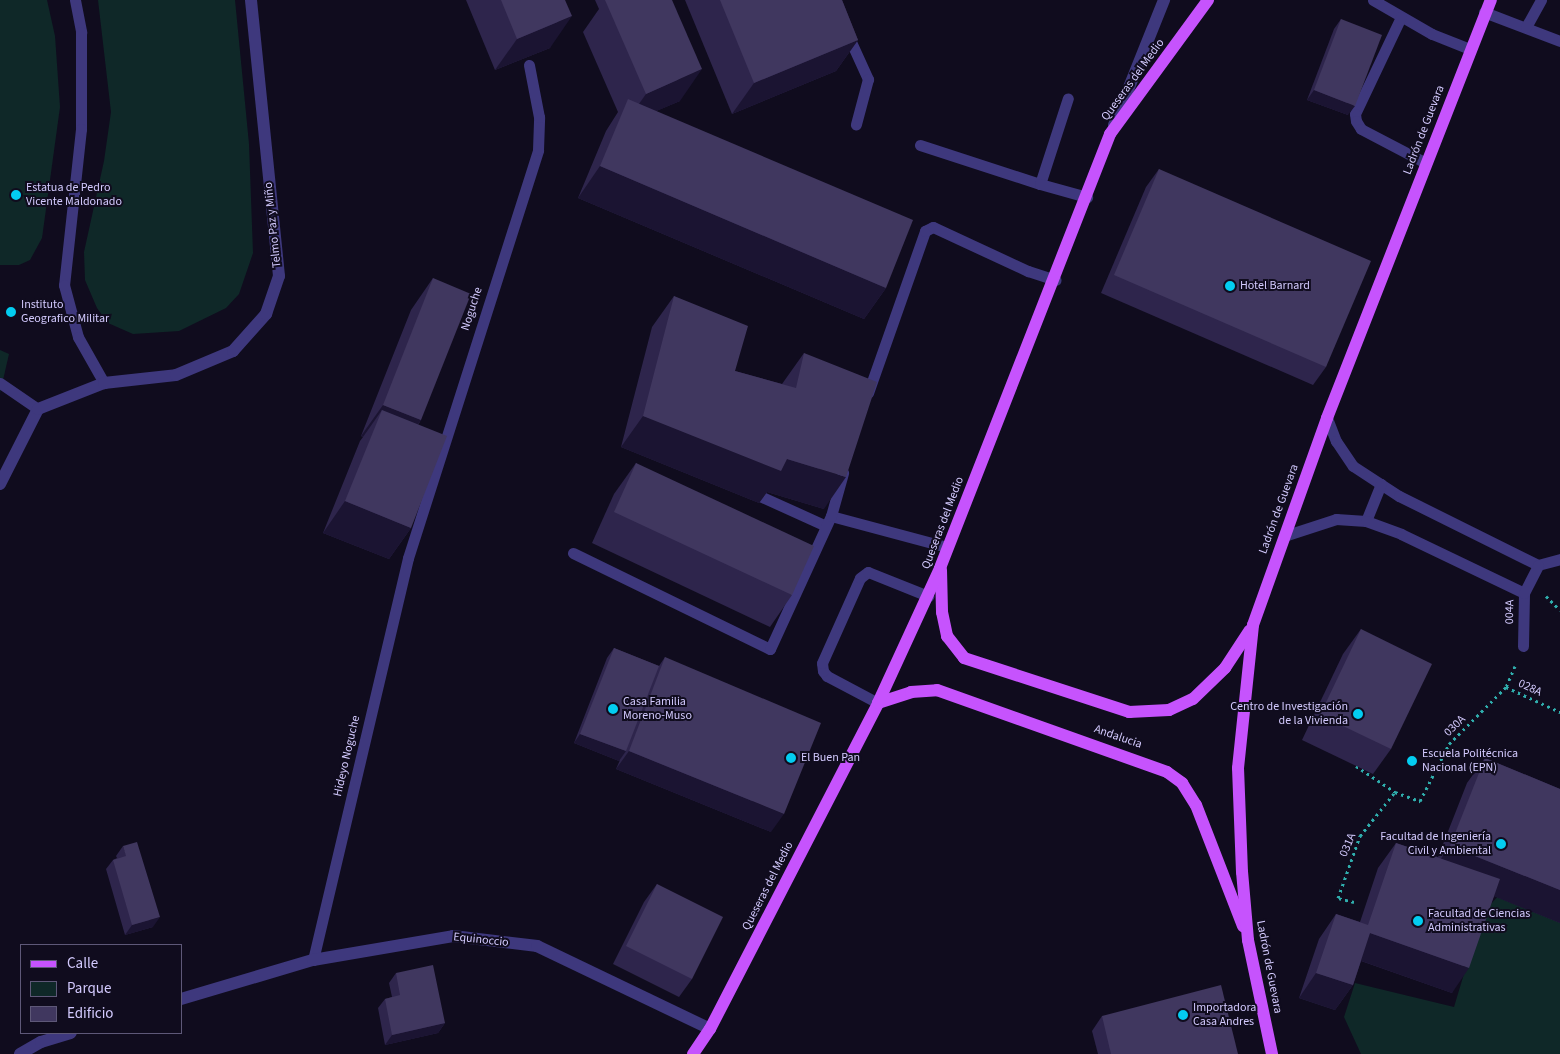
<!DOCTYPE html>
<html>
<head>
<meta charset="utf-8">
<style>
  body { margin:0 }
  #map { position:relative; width:1560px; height:1054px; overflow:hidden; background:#100c1e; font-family:"Source Sans 3",sans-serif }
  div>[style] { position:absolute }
  .green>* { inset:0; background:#0f2828 }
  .path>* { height:3px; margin-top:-1.5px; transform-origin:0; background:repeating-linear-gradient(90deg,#2faead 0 2.5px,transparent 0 6.5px) }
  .lane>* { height:11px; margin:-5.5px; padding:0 5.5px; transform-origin:5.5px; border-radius:5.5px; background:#3e387d }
  .street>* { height:12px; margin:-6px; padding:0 6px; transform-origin:6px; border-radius:6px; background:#3e387d }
  .primary>* { height:12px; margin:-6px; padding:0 6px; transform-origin:6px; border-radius:6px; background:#c653fd }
  .wall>* { inset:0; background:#2e254c }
  .shaded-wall>* { inset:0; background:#1b1432 }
  .building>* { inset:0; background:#40375f }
  .dots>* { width:14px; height:14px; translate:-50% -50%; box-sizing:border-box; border:2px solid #100c1e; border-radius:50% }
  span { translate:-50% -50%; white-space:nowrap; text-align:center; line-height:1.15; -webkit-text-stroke:4px #100c1e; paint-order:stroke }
  .street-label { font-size:12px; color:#d3cafe }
  .poi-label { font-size:12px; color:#d3cafe }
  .left { translate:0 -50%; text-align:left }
  .right { translate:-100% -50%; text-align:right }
  .legend { position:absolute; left:20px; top:944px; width:162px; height:90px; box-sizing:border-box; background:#100c1e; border:1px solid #5e5878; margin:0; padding:6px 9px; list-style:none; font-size:15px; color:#d3cafe }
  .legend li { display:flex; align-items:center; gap:10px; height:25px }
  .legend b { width:25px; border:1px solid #5e5878 }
</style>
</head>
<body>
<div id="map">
  <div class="green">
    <div style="clip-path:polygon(0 0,47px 0,55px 36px,60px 107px,42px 238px,30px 260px,19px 265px,0 265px)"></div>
    <div style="clip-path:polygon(98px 0,235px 0,249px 144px,253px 253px,239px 294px,226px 308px,179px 331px,133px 334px,108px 323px,97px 308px,85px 280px,84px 252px,104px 161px,111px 112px)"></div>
    <div style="clip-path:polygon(0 350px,9px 354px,0 393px)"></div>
    <div style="clip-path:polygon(1499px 895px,1560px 915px,1560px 1054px,1361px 1054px,1344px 1017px,1355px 983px,1454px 1007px,1482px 914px)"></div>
  </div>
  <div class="path">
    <div style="left:1546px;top:596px;width:20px;rotate:45deg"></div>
    <div style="left:1515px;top:666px;width:23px;rotate:113deg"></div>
    <div style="left:1506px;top:687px;width:60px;rotate:24.8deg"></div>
    <div style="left:1356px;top:766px;width:47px;rotate:33.7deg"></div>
    <div style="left:1395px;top:792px;width:27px;rotate:20deg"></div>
    <div style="left:1420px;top:801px;width:64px;rotate:-63deg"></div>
    <div style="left:1449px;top:744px;width:81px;rotate:-45deg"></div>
    <div style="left:1354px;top:902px;width:16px;rotate:-166deg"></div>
    <div style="left:1338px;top:898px;width:66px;rotate:-70.5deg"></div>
    <div style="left:1360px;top:836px;width:56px;rotate:-51.5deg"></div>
  </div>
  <div class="lane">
    <div style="left:75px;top:0;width:33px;rotate:79deg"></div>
    <div style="left:81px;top:32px;width:97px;rotate:90deg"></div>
    <div style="left:81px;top:129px;width:157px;rotate:96.2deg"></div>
    <div style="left:64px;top:285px;width:54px;rotate:74.9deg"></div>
    <div style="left:78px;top:337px;width:53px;rotate:60.5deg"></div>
    <div style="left:1373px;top:0;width:68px;rotate:30deg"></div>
    <div style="left:1432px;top:34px;width:41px;rotate:21.5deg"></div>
    <div style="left:1484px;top:12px;width:81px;rotate:20.9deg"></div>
    <div style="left:1401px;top:17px;width:107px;rotate:115.4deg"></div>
    <div style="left:1355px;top:114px;width:7px;rotate:82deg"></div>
    <div style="left:1356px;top:121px;width:9px;rotate:58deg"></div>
    <div style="left:1361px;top:129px;width:73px;rotate:27.6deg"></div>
    <div style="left:1526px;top:27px;width:31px;rotate:-61deg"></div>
    <div style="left:847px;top:33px;width:51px;rotate:65.5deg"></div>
    <div style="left:868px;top:79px;width:47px;rotate:104.9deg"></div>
    <div style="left:920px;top:145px;width:126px;rotate:18deg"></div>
    <div style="left:1040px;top:184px;width:90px;rotate:-72deg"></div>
    <div style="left:1040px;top:184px;width:49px;rotate:15.5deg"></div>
    <div style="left:0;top:383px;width:46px;rotate:34.4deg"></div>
    <div style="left:868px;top:393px;width:172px;rotate:-70.6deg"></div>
    <div style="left:925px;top:231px;width:9px;rotate:-27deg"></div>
    <div style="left:933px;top:227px;width:105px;rotate:24.9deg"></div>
    <div style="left:1028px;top:271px;width:29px;rotate:18deg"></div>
    <div style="left:1327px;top:418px;width:25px;rotate:69deg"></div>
    <div style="left:1336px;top:441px;width:30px;rotate:56deg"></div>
    <div style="left:1353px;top:466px;width:55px;rotate:33.1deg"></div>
    <div style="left:1399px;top:496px;width:155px;rotate:26.4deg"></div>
    <div style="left:1538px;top:565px;width:23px;rotate:-15deg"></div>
    <div style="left:751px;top:492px;width:80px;rotate:24.3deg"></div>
    <div style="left:831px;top:516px;width:120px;rotate:15deg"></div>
    <div style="left:1366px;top:521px;width:40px;rotate:-68deg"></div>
    <div style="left:1284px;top:536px;width:55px;rotate:-18.1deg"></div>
    <div style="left:1336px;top:519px;width:30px;rotate:4deg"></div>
    <div style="left:1366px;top:521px;width:37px;rotate:20deg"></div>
    <div style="left:1401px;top:534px;width:136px;rotate:25.6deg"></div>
    <div style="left:573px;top:553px;width:219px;rotate:26deg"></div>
    <div style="left:770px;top:649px;width:146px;rotate:-65.4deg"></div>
    <div style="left:831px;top:516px;width:45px;rotate:-74.4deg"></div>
    <div style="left:1523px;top:646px;width:53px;rotate:-88.9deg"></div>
    <div style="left:1524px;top:593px;width:31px;rotate:-63deg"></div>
    <div style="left:878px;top:703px;width:58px;rotate:-152.1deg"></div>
    <div style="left:827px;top:676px;width:6px;rotate:-129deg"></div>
    <div style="left:823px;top:671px;width:8px;rotate:-97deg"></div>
    <div style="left:822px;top:663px;width:93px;rotate:-65.9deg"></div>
    <div style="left:860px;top:578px;width:10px;rotate:-37deg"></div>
    <div style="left:868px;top:572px;width:65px;rotate:21.8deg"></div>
    <div style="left:313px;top:960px;width:413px;rotate:-76.7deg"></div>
    <div style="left:408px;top:558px;width:428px;rotate:-72.3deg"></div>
    <div style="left:538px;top:150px;width:33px;rotate:-88deg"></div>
    <div style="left:539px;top:117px;width:53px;rotate:-100.9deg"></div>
  </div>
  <div class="street">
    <div style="left:1114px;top:125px;width:135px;rotate:-68.2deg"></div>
    <div style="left:0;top:484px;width:84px;rotate:-63.1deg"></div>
    <div style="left:38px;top:409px;width:71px;rotate:-21.5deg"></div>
    <div style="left:104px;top:383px;width:72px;rotate:-6.3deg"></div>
    <div style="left:176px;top:375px;width:62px;rotate:-22.8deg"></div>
    <div style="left:233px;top:351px;width:50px;rotate:-48.3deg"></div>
    <div style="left:266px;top:314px;width:40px;rotate:-71.1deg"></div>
    <div style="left:279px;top:276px;width:277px;rotate:-95.8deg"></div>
    <div style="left:181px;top:999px;width:138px;rotate:-16.5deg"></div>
    <div style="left:313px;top:960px;width:142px;rotate:-9.7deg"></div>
    <div style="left:453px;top:936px;width:85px;rotate:6.8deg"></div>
    <div style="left:537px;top:946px;width:192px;rotate:25.6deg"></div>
    <div style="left:20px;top:1054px;width:24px;rotate:-30deg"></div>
    <div style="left:41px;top:1042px;width:31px;rotate:-17deg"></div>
  </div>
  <div class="primary">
    <div style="left:941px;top:570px;width:42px;rotate:88.6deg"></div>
    <div style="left:942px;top:612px;width:25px;rotate:78deg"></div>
    <div style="left:947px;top:636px;width:28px;rotate:52deg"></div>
    <div style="left:964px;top:658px;width:174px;rotate:18.1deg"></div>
    <div style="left:1129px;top:712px;width:40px;rotate:-2.9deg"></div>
    <div style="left:1169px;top:710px;width:26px;rotate:-25deg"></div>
    <div style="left:1193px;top:699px;width:45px;rotate:-44.1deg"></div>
    <div style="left:1225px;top:668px;width:45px;rotate:-56.7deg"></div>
    <div style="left:878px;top:703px;width:35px;rotate:-18deg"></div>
    <div style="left:911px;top:692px;width:26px;rotate:-4deg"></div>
    <div style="left:937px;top:690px;width:244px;rotate:19.6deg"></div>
    <div style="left:1167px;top:772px;width:19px;rotate:36deg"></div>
    <div style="left:1182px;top:783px;width:26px;rotate:58deg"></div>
    <div style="left:1196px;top:805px;width:130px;rotate:68.8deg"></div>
    <div style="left:693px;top:1054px;width:30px;rotate:-56deg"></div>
    <div style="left:710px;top:1029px;width:367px;rotate:-62.7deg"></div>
    <div style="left:878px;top:703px;width:149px;rotate:-65.3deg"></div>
    <div style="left:940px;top:568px;width:466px;rotate:-68.6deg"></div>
    <div style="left:1110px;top:134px;width:166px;rotate:-53.8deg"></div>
    <div style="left:1272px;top:1054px;width:116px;rotate:-101.9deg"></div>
    <div style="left:1248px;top:940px;width:68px;rotate:-95deg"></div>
    <div style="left:1242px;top:872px;width:104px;rotate:-92.2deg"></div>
    <div style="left:1238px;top:768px;width:144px;rotate:-84deg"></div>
    <div style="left:1253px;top:625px;width:220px;rotate:-70.3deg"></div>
    <div style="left:1327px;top:418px;width:449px;rotate:-68.6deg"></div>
  </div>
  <div class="wall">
    <div style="clip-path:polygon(466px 0,565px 0,550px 48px,495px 70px)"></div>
    <div style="clip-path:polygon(595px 0,672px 0,680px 101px,656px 111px,886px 288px,864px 319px,578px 198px,606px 131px,618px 112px,583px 32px,599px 9px)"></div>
    <div style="clip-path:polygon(685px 0,842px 0,858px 40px,836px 71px,732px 114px)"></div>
    <div style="clip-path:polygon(1341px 19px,1348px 115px,1307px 100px,1334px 29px)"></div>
    <div style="clip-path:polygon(1159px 169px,1326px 367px,1313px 385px,1101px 293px,1146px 187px)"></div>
    <div style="clip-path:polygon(433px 278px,421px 420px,418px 425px,411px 528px,389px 559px,323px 533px,360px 441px,363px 437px,361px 436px,411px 310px)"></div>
    <div style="clip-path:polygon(674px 296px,735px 371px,782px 384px,804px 353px,824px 509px,767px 492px,759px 503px,621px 447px,652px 327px)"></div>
    <div style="clip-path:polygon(636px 463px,792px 595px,770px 627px,592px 543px,614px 494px)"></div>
    <div style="clip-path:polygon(1361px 629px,1391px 749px,1373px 774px,1302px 740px,1343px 654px)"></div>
    <div style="clip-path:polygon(614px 648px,659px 666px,665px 657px,771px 832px,616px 769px,620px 760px,619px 761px,574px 743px,607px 658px)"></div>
    <div style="clip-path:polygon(1485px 758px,1560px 789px,1560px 923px,1494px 896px,1452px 993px,1361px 961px,1353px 985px,1335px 1010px,1299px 998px,1319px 939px,1336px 914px,1360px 922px,1378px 868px,1396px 843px,1438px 857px,1467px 783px)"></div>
    <div style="clip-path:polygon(123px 846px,153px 927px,125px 935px,106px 869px,113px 860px,117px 858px,116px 856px)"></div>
    <div style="clip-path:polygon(657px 884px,692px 979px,679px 997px,613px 964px,644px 902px)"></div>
    <div style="clip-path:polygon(396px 973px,445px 1023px,438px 1033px,385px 1045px,378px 1008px,385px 999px,392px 997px,389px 983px)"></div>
    <div style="clip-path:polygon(1102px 1016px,1238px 1054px,1098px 1054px,1092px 1031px)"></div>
  </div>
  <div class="shaded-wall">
    <div style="clip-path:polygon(572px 16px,550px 48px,495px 70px,517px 39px)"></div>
    <div style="clip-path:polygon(858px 40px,836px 71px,732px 114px,754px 83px)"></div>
    <div style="clip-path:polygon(702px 69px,680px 101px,624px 125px,646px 94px)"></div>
    <div style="clip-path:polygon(1314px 90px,1355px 106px,1348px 115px,1307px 100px)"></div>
    <div style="clip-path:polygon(600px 166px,886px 288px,864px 319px,578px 198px)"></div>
    <div style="clip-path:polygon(383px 405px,421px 420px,399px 452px,382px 410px,363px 437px,361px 436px)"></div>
    <div style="clip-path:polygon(643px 416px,787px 459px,846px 477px,824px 509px,767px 492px,759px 503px,621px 447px)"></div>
    <div style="clip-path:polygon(345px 501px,411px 528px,389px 559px,323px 533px)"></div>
    <div style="clip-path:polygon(580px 734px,626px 751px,619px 761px,574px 743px)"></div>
    <div style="clip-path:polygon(629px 751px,784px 814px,771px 832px,616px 769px)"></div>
    <div style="clip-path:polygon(1450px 846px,1560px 890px,1560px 923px,1432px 871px)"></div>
    <div style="clip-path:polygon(160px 917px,153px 927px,125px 935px,132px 925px)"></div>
    <div style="clip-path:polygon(1370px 933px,1469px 968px,1452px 993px,1353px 958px)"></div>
    <div style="clip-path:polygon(1316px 973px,1353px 985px,1335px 1010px,1299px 998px)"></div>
    <div style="clip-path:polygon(445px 1023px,438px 1033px,385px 1045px,392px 1035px)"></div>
  </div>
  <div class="building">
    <div style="clip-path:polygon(501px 0,565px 0,572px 16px,517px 39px)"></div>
    <div style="clip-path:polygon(605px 0,672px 0,702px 69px,646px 94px)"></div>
    <div style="clip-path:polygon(720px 0,842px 0,858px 40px,754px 83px)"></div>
    <div style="clip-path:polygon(1341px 19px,1382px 35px,1355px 106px,1314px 90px)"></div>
    <div style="clip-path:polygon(628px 99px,913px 220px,886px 288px,600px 166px)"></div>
    <div style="clip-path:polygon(1159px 169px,1371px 261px,1326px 367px,1114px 275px)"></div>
    <div style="clip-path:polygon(433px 278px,471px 294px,421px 420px,383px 405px)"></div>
    <div style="clip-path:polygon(674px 296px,748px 326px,735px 371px,796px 388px,804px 353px,877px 382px,846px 477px,787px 459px,781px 471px,643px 416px)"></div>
    <div style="clip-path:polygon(382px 410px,447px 436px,411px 528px,345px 501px)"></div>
    <div style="clip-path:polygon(636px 463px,814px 546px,792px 595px,614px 512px)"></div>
    <div style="clip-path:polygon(1361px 629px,1432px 664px,1391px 749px,1320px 715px)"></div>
    <div style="clip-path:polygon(614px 648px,659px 666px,626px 751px,580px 734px)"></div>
    <div style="clip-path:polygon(665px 657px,821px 723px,784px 814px,629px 751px)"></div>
    <div style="clip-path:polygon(1485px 758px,1560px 789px,1560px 890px,1450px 846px)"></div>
    <div style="clip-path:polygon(137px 842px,160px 917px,132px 925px,113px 860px,126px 856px,123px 846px)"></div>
    <div style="clip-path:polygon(1396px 843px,1500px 879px,1469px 968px,1370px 933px,1353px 985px,1316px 973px,1336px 914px,1368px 925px)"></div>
    <div style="clip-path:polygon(657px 884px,723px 917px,692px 979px,626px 946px)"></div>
    <div style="clip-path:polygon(433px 965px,445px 1023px,392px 1035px,385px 999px,400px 995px,396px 973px)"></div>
    <div style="clip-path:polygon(1221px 985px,1238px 1054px,1111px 1054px,1102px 1016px)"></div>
  </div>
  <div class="dots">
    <div style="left:16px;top:195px;background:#03cdf1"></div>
    <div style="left:1230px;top:286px;background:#03cdf1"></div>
    <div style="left:11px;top:312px;background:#03cdf1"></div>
    <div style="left:613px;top:709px;background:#03cdf1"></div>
    <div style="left:1358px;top:714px;background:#03cdf1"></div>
    <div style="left:791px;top:758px;background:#03cdf1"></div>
    <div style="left:1412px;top:761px;background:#03cdf1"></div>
    <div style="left:1501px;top:844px;background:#03cdf1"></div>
    <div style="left:1418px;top:921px;background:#03cdf1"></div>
    <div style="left:1183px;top:1015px;background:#03cdf1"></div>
  </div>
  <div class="street-label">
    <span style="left:1133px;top:80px;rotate:-54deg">Queseras del Medio</span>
    <span style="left:1424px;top:130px;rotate:-69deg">Ladrón de Guevara</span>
    <span style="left:273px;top:225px;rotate:-96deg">Telmo Paz y Miño</span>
    <span style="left:472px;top:309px;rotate:-72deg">Noguche</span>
    <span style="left:1279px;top:509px;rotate:-70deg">Ladrón de Guevara</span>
    <span style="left:943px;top:523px;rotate:-69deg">Queseras del Medio</span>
    <span style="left:1510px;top:612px;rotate:-89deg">004A</span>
    <span style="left:1530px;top:688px;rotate:25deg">028A</span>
    <span style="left:1455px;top:726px;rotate:-45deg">030A</span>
    <span style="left:1118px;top:737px;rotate:19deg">Andalucia</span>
    <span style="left:347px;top:756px;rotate:-77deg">Hideyo Noguche</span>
    <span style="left:1348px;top:845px;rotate:-67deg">031A</span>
    <span style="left:768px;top:886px;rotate:-63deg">Queseras del Medio</span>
    <span style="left:481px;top:940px;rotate:6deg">Equinoccio</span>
    <span style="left:1269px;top:967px;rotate:79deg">Ladrón de Guevara</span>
  </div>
  <div class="poi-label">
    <span class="left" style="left:26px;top:195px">Estatua de Pedro<br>Vicente Maldonado</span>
    <span class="left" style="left:1240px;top:286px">Hotel Barnard</span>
    <span class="left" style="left:21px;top:312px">Instituto<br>Geografico Militar</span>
    <span class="left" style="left:623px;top:709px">Casa Familia<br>Moreno-Muso</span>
    <span class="right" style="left:1348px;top:714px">Centro de Investigación<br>de la Vivienda</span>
    <span class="left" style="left:1422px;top:761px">Escuela Politécnica<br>Nacional (EPN)</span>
    <span class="left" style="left:801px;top:758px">El Buen Pan</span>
    <span class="right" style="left:1491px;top:844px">Facultad de Ingeniería<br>Civil y Ambiental</span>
    <span class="left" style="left:1428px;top:921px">Facultad de Ciencias<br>Administrativas</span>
    <span class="left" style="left:1193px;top:1015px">Importadora<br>Casa Andres</span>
  </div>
  <ul class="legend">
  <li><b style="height:6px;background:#c653fd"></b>Calle</li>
  <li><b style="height:14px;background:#0f2828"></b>Parque</li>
  <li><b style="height:14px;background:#40375f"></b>Edificio</li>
  </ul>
</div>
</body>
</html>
